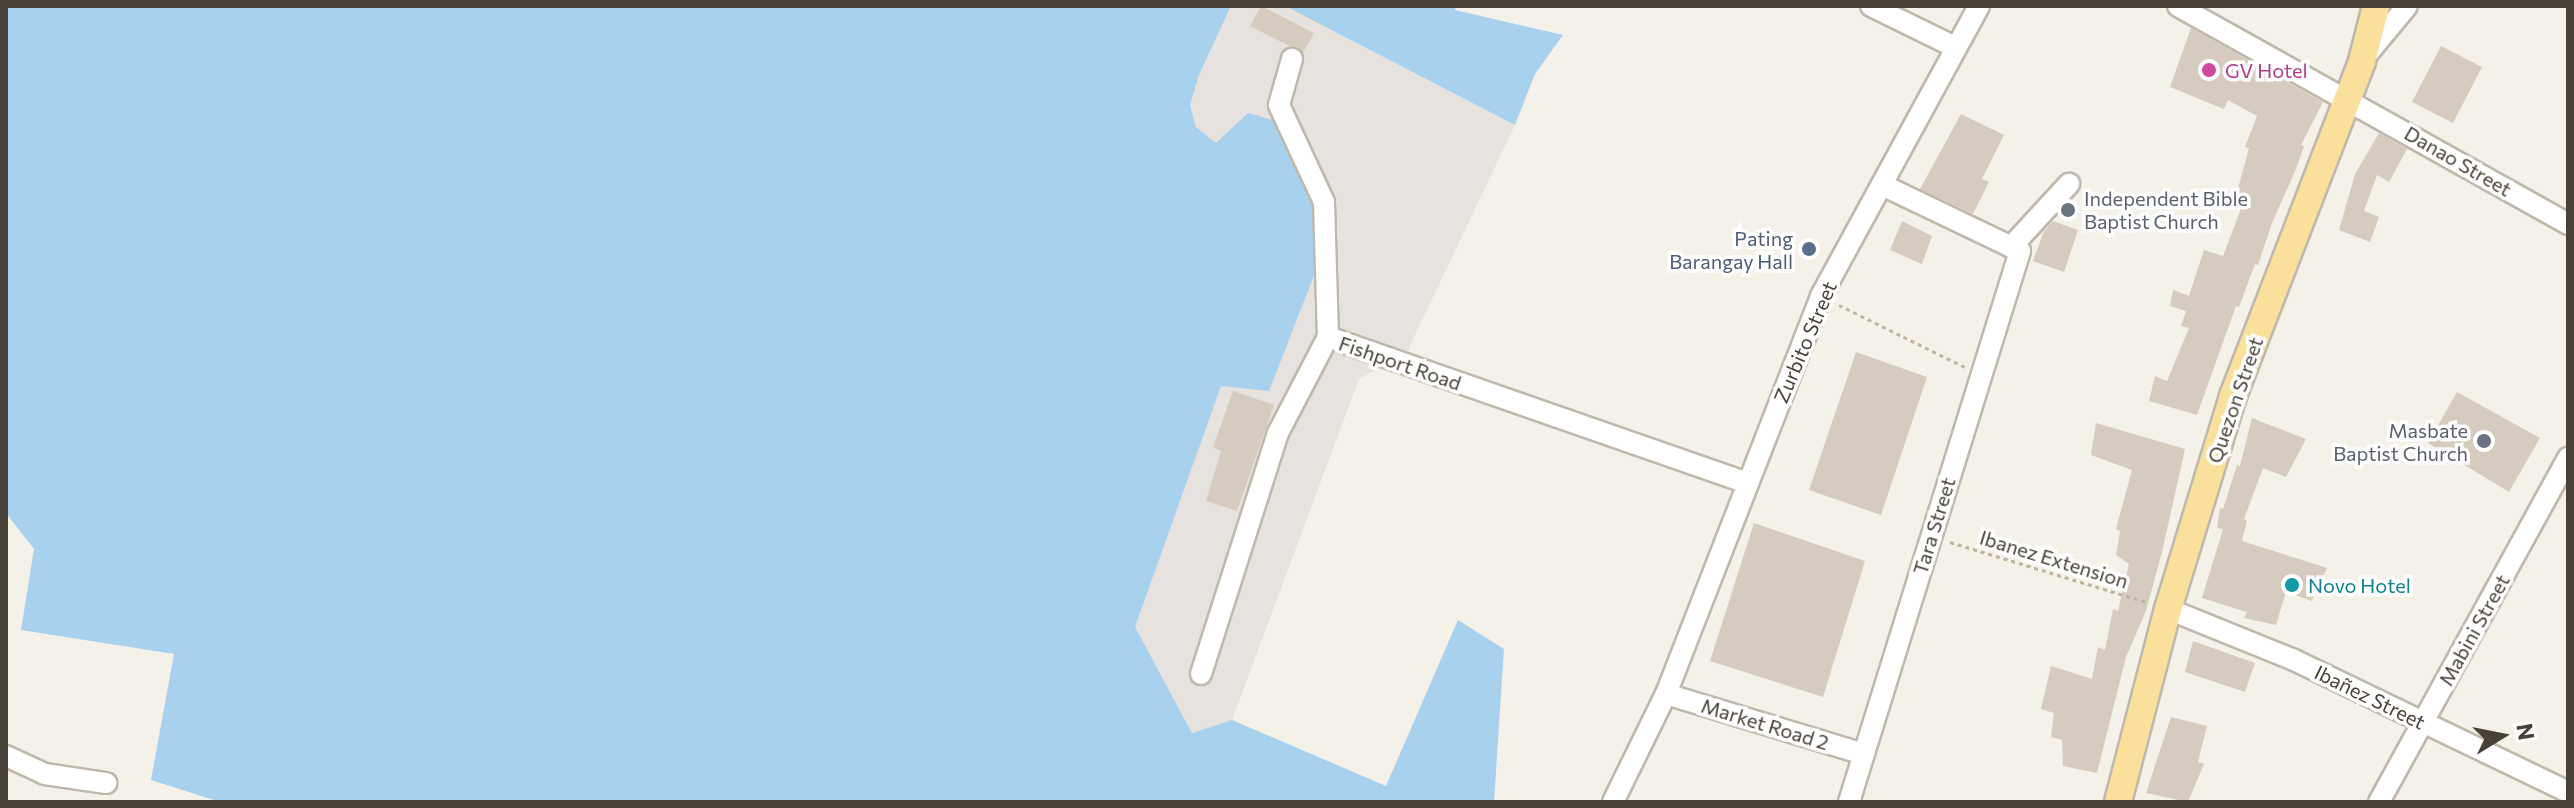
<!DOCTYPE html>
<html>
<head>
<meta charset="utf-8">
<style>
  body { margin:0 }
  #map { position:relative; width:2574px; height:808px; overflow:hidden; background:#f4f1e9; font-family:Commissioner,sans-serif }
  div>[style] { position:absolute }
  .industrial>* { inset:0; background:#e6e2dd }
  .water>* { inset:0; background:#a8d1ee }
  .building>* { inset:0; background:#d5ccbf }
  .path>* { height:3px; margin-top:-1.5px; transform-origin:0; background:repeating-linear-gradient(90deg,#c0b49d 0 4px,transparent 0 8px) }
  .roads { filter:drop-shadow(2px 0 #bfb8ac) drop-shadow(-2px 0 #bfb8ac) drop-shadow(0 2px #bfb8ac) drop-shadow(0 -2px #bfb8ac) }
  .minor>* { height:20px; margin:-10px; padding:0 10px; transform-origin:10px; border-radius:10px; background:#fff }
  .major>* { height:26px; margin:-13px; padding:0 13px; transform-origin:13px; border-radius:13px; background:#fae09b }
  .dots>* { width:22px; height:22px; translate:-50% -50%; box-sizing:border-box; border:4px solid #fff; border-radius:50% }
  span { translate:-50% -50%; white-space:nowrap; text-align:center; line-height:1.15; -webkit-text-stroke:7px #fff; paint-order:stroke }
  .hotel-label { font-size:20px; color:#b23c85 }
  .left { translate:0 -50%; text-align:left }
  .street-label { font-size:20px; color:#474137 }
  .worship-label { font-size:20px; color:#5b616d }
  .right { translate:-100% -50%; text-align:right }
  .service-label { font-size:20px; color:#4e5e75 }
  .culture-label { font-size:20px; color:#0d838f }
  .frame { position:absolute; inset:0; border:8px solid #474137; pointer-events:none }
  .north { position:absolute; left:2462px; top:696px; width:80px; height:80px; -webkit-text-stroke:6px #fff; paint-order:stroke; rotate:80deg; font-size:22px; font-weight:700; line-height:32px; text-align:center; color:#474137 }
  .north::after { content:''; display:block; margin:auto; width:28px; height:36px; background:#474137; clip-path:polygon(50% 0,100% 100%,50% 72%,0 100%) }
</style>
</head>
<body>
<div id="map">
  <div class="industrial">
    <div style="clip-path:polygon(1231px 6px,1285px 6px,1515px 125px,1406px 354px,1359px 379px,1232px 720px,1192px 733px,1134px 627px,1221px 386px,1248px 113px,1216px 144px,1196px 127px,1190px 105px,1199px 75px)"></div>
  </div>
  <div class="water">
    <div style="clip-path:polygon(6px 6px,1231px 6px,1199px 75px,1190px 105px,1196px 127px,1216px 143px,1248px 113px,1276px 121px,1316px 194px,1315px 273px,1269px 391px,1221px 386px,1135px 627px,1192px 733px,1232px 720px,1386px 786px,1458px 620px,1504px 649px,1494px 802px,220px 802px,151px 780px,174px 654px,21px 630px,34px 549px,6px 513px)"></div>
    <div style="clip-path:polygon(1285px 6px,1456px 6px,1455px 10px,1563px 35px,1535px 74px,1515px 125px)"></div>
  </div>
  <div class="building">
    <div style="clip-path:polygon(1261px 6px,1314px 33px,1303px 53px,1250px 26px)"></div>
    <div style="clip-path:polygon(2191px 28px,2323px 102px,2301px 145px,2304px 146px,2296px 169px,2272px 223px,2258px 265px,2255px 264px,2239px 307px,2236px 306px,2197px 415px,2149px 401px,2155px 376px,2167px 381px,2189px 328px,2181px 326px,2186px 311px,2170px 306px,2173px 290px,2189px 296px,2204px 250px,2223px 256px,2242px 206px,2234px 203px,2249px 148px,2245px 147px,2257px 116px,2228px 100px,2224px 109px,2170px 87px)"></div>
    <div style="clip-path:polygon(2441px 46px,2482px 67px,2453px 123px,2412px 102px)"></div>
    <div style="clip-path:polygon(1961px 114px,2004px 135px,1982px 179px,1989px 182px,1973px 214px,1920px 189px)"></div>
    <div style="clip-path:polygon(2379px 133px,2407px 149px,2389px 182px,2377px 175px,2364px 211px,2379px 217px,2370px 242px,2339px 230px,2355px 174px)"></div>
    <div style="clip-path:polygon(1902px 221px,1932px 236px,1922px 264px,1890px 250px)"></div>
    <div style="clip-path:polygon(2053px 221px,2078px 230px,2064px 272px,2033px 261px,2044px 231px)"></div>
    <div style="clip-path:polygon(1856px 352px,1927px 377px,1881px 515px,1809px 490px)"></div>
    <div style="clip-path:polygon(1233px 391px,1274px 405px,1237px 511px,1206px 501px,1221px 451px,1213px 447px)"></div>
    <div style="clip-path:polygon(2457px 392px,2540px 438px,2509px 492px,2428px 443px)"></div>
    <div style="clip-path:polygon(2252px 418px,2306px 439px,2286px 477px,2263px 468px,2244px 519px,2247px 521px,2242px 541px,2327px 568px,2312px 601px,2286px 592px,2276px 625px,2244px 618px,2247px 612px,2202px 598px,2223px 529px,2217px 528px,2220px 508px,2223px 509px,2237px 465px,2240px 466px)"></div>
    <div style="clip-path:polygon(2096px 423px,2185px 449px,2162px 552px,2146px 611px,2126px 657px,2097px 773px,2063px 766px,2062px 740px,2051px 737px,2054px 713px,2041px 709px,2051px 666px,2092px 679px,2098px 647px,2105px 650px,2113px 609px,2118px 611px,2129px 564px,2116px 555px,2120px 531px,2116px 529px,2132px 470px,2091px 455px)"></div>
    <div style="clip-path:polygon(1754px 523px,1865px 561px,1823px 697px,1710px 661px)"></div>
    <div style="clip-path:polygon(2193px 641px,2255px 663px,2245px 692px,2185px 672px)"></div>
    <div style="clip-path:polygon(2171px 717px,2207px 726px,2198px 762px,2204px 764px,2188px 802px,2146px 793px)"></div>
  </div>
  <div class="path">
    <div style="left:1839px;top:305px;width:140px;rotate:26.2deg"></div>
    <div style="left:1950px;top:542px;width:205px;rotate:17deg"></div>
  </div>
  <div class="roads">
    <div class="minor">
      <div style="left:1871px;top:6px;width:93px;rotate:26deg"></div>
      <div style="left:2178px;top:6px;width:447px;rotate:29.2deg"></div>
      <div style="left:2364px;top:58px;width:67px;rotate:-50.4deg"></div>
      <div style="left:2011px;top:247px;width:86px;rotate:-47.4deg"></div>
      <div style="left:1328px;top:337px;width:444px;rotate:19.2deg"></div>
      <div style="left:2168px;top:609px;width:134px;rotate:22deg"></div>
      <div style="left:2292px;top:659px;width:306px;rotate:25.7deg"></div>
      <div style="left:1201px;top:674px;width:253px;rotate:-72.3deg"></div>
      <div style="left:1278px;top:433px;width:108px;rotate:-62.5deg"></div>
      <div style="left:1328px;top:337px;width:135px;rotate:-91.7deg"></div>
      <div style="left:1324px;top:202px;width:107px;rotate:-114.9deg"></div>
      <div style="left:1279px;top:105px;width:48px;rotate:-74.2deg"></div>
      <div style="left:1666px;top:694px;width:206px;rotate:16.9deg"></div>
      <div style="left:6px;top:756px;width:43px;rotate:24.8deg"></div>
      <div style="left:45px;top:774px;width:62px;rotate:8.4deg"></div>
      <div style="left:1613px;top:802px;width:120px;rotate:-63.9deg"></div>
      <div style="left:1666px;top:694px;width:427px;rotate:-68.7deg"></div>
      <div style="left:1821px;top:296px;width:330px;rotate:-61.4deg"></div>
      <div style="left:1849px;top:802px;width:577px;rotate:-72.76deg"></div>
      <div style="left:2020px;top:251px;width:153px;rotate:-154.4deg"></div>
      <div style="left:2379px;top:802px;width:393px;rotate:-61.2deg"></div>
    </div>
    <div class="major">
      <div style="left:2118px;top:802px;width:199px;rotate:-75.5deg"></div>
      <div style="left:2168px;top:609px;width:223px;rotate:-73deg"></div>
      <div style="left:2233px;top:396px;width:359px;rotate:-68.9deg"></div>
      <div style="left:2362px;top:61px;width:57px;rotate:-75.7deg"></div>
    </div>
  </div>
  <div class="dots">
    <div style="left:2209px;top:70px;background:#d1479c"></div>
    <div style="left:2068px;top:210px;background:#6b7280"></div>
    <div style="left:1809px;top:249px;background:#5c6f8a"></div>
    <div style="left:2484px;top:441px;background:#6b7280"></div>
    <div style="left:2292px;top:585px;background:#0f9aa8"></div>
  </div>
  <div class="hotel-label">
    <span class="left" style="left:2225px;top:70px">GV Hotel</span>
  </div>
  <div class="street-label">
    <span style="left:2458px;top:161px;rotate:30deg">Danao Street</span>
    <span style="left:1805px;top:342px;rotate:-67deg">Zurbito Street</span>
    <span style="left:1400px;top:363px;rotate:19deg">Fishport Road</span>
    <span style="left:2235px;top:400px;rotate:-71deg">Quezon Street</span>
    <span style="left:1934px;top:526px;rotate:-73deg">Tara Street</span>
    <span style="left:2054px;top:559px;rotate:17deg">Ibanez Extension</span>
    <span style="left:2474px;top:630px;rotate:-61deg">Mabini Street</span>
    <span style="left:2370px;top:697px;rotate:26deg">Ibañez Street</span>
    <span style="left:1765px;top:724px;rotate:17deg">Market Road 2</span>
  </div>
  <div class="worship-label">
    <span class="left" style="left:2084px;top:210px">Independent Bible<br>Baptist Church</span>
    <span class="right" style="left:2468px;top:442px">Masbate<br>Baptist Church</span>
  </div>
  <div class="service-label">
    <span class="right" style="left:1793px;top:250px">Pating<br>Barangay Hall</span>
  </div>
  <div class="culture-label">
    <span class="left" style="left:2308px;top:585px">Novo Hotel</span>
  </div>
  <div class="frame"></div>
  <div class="north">N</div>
</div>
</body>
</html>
